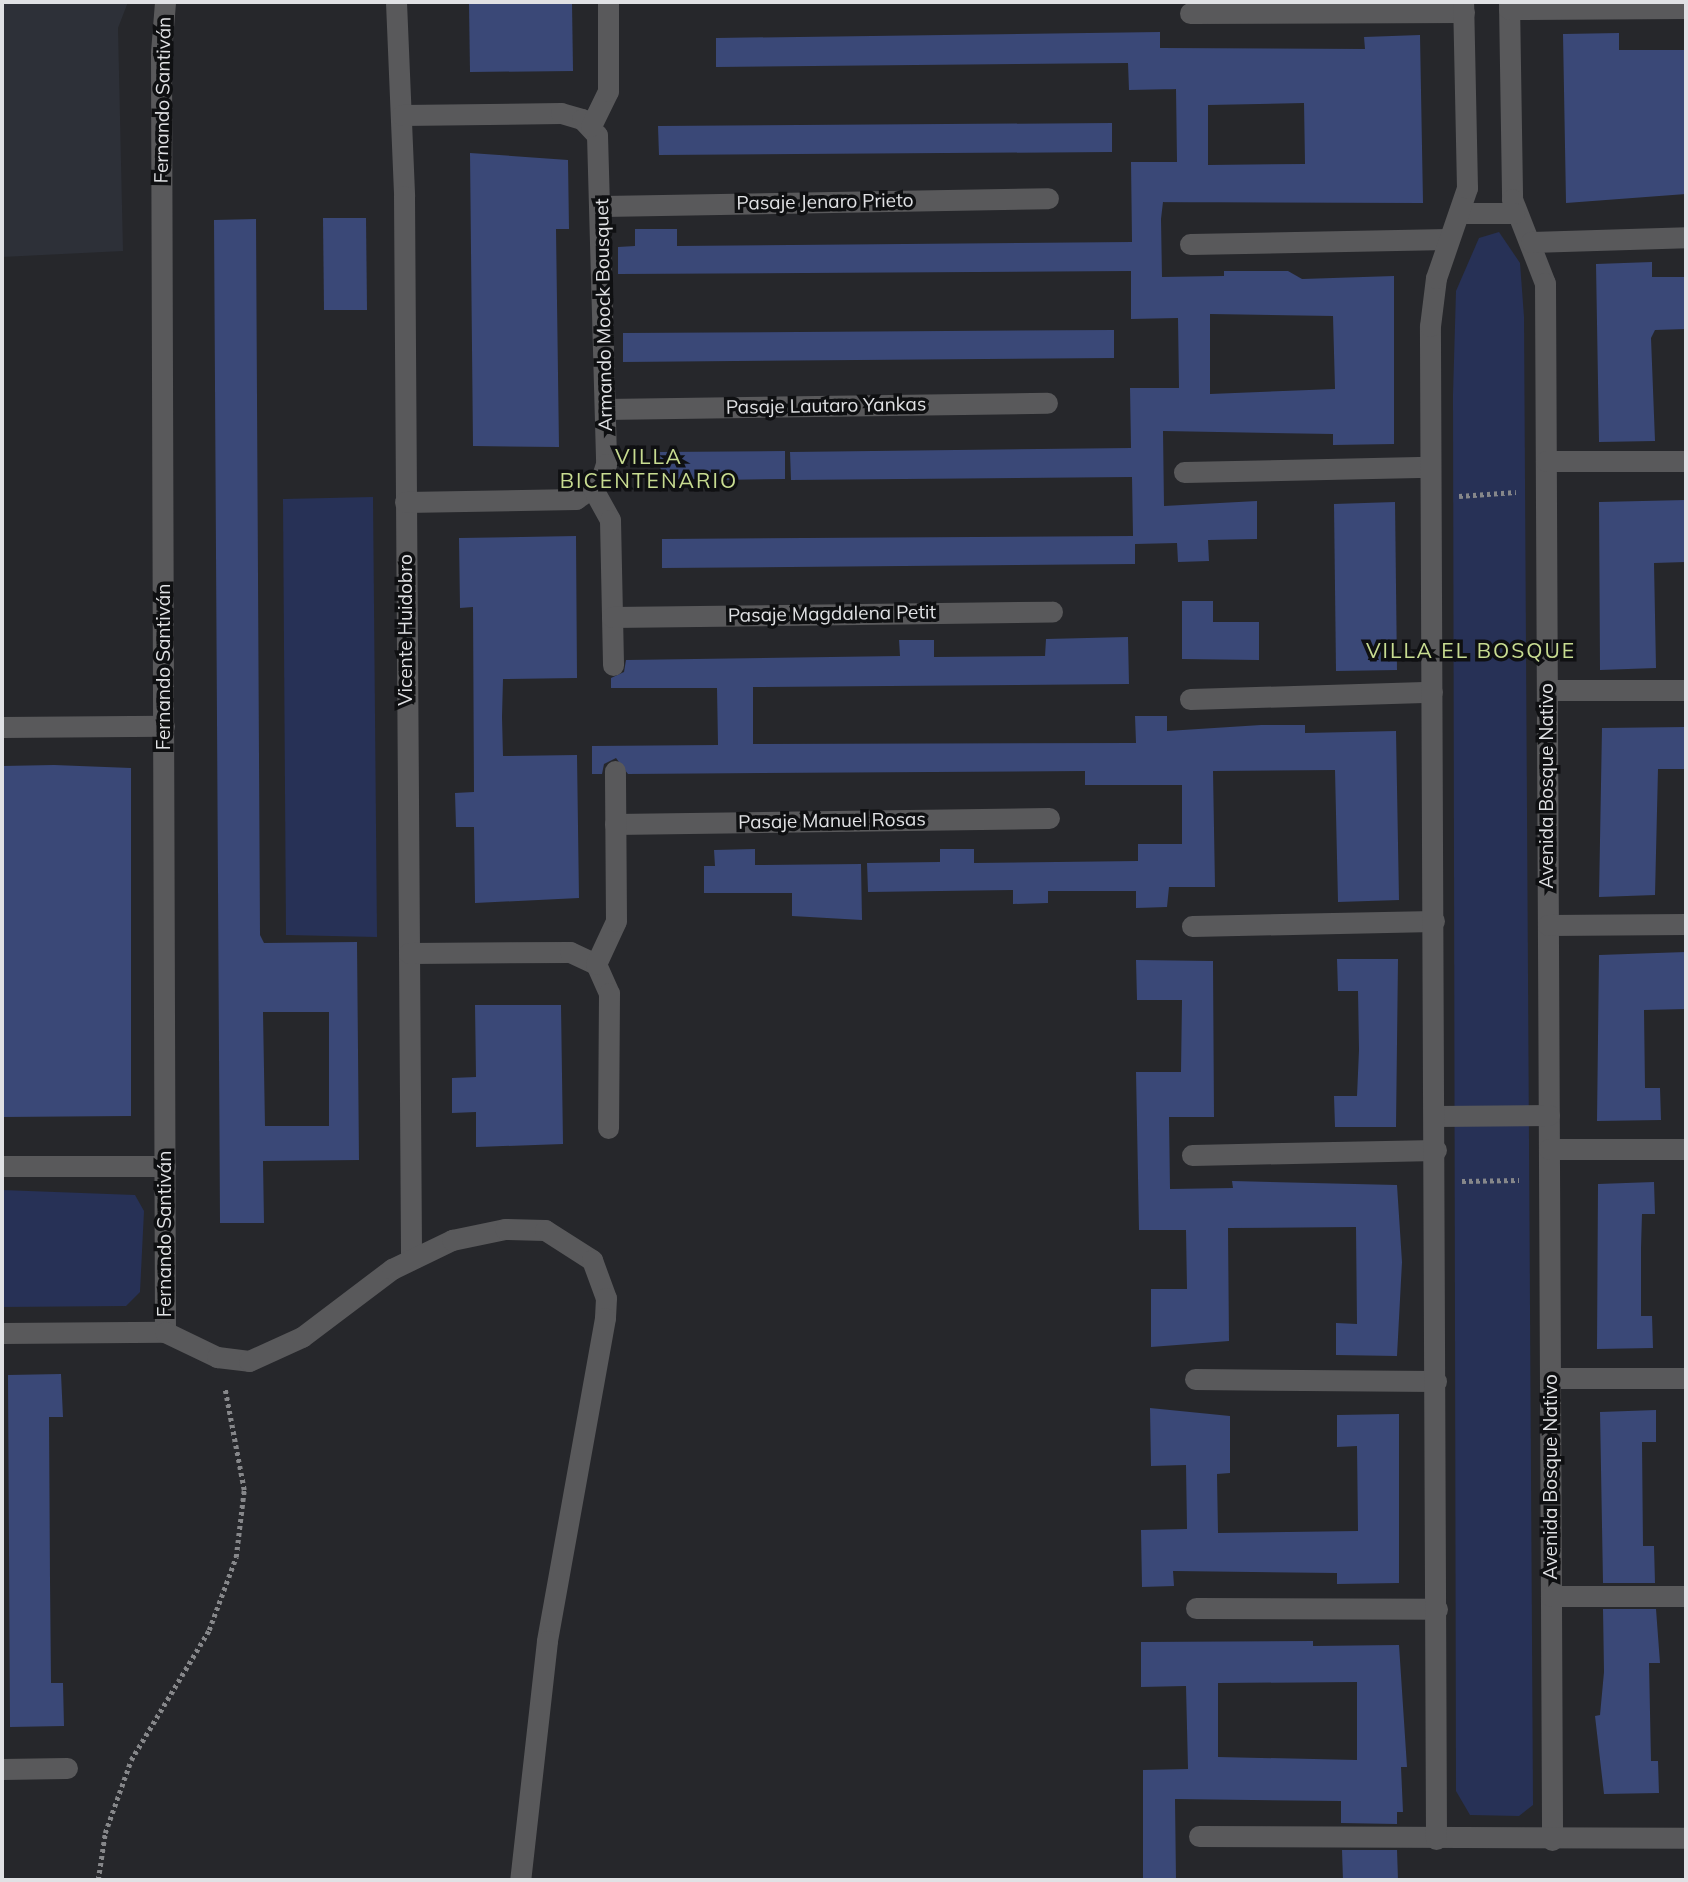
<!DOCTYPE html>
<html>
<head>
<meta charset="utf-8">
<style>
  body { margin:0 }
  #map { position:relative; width:1688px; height:1882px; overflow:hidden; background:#26272b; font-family:Mulish,sans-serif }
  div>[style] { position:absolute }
  .built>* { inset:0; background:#2d3038 }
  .green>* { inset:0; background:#273156 }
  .building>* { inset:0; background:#3a4877 }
  .path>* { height:4.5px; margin-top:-2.25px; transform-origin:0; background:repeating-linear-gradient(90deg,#86878a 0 3.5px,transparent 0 7px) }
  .street>* { height:21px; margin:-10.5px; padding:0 10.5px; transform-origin:10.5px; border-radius:10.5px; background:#59595b }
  span { translate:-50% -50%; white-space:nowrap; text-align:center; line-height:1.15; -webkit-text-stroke:7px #0f1012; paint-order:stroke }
  .street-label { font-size:19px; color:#e0e1e4 }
  .neighbourhood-label { font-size:21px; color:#c8dc91; letter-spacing:2px }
  .frame { position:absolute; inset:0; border:4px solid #e0e1e4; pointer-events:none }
</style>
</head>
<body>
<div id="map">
  <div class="built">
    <div style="clip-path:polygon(2px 2px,128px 2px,118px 28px,123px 251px,2px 257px)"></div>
  </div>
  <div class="green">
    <div style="clip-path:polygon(1499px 232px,1520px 263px,1524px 317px,1533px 1805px,1519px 1816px,1470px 1815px,1456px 1791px,1453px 395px,1456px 291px,1479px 238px)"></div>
    <div style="clip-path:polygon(373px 497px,377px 937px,286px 935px,283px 499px)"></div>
    <div style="clip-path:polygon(2px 1190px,135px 1195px,144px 1211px,140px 1292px,126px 1306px,2px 1307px)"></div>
  </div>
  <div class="building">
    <div style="clip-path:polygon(469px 3px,572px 3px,573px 71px,470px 72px)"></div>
    <div style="clip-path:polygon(evenodd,1160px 32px,1160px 48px,1365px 49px,1364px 37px,1420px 35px,1423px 203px,1163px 202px,1161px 219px,1162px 277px,1224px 276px,1224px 271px,1288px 271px,1302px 279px,1394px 276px,1394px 444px,1333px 445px,1333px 434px,1163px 431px,1164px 506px,1257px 501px,1257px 539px,1208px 540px,1209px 561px,1178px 562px,1177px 543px,1135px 544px,1135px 564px,662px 568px,662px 539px,1133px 536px,1132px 477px,791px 480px,790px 452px,1131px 448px,1130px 388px,1179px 388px,1178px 318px,1131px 319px,1131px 271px,618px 274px,618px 247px,635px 246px,635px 229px,677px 229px,677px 246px,1132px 242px,1131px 162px,1177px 162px,1176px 89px,1129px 90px,1128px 63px,716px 67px,716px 38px,1160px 32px,1304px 103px,1305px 164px,1208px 165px,1208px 105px,1304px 103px,1160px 32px,1210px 314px,1333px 316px,1335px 389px,1210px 394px,1210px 314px)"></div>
    <div style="clip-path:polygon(1619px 33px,1619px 50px,1686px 50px,1686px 194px,1566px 203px,1563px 34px)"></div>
    <div style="clip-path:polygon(1112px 123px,1112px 152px,659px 155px,658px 126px)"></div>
    <div style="clip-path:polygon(470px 153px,568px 160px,569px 229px,556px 229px,559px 447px,473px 446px)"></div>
    <div style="clip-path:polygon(323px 218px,366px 218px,367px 310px,324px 310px)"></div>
    <div style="clip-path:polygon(evenodd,256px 219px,260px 935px,264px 943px,357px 942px,359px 1160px,263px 1161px,264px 1223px,220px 1223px,214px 220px,256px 219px,263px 1012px,329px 1012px,329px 1126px,265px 1126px,263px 1012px)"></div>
    <div style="clip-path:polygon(1652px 262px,1652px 277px,1686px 277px,1686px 329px,1655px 330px,1651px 338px,1655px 441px,1599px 442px,1596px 264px)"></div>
    <div style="clip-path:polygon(1114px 330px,1114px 358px,623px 362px,623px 333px)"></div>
    <div style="clip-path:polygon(785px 451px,785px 479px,661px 481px,660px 452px)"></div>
    <div style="clip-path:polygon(1686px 500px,1686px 562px,1654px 563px,1656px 668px,1600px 670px,1599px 502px)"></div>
    <div style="clip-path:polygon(1395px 502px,1397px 670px,1336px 671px,1334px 504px)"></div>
    <div style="clip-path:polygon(576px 536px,577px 678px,503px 679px,502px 717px,503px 756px,577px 755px,579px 898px,475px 903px,474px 827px,456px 827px,455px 793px,474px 792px,473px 607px,460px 608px,459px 538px)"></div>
    <div style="clip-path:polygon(1182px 601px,1213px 601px,1213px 622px,1259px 622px,1259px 660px,1182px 659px)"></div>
    <div style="clip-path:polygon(1128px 637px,1129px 684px,753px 687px,753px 744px,1136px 743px,1135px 716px,1167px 716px,1167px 731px,1261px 725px,1305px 725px,1305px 733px,1396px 731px,1399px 900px,1338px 902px,1335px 770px,1213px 771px,1215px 887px,1169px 887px,1167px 907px,1136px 908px,1136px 891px,1048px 891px,1048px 903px,1013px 904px,1013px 890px,868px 892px,867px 863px,940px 862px,940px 849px,974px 849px,974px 863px,1138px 861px,1138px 844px,1182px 844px,1182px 785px,1085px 785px,1085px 771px,628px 774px,616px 758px,604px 764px,602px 774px,592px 774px,592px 746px,718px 745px,717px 688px,611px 688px,611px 678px,624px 672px,626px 660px,900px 656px,899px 640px,934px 640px,934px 657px,1045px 656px,1046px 639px)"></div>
    <div style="clip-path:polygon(1686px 727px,1686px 769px,1658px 769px,1655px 895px,1599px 897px,1602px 728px)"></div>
    <div style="clip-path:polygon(54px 765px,131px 768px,131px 1116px,3px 1117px,2px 766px)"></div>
    <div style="clip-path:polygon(755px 849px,755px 865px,861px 864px,862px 920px,792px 916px,792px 893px,704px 893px,704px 866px,715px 866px,714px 850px)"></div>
    <div style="clip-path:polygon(1686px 952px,1686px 1009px,1644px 1010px,1645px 1088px,1660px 1088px,1661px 1120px,1597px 1121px,1599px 955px)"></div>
    <div style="clip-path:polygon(1337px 959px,1398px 959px,1396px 1127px,1335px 1127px,1334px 1096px,1357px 1096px,1359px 1050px,1358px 991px,1338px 991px)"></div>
    <div style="clip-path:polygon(1136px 960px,1213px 961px,1214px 1117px,1169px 1117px,1170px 1189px,1233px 1188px,1232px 1181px,1397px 1185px,1402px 1262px,1397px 1356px,1336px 1355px,1336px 1323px,1357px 1324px,1356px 1227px,1228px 1228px,1229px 1341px,1151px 1347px,1151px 1289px,1187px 1289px,1186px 1230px,1139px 1230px,1136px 1072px,1181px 1072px,1182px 1000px,1137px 1000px)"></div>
    <div style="clip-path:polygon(475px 1005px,561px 1005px,563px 1144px,476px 1147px,476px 1112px,452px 1113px,452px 1078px,476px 1077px)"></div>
    <div style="clip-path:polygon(1654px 1182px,1655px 1214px,1642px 1214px,1641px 1248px,1641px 1316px,1652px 1316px,1653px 1348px,1597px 1349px,1598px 1184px)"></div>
    <div style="clip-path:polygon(61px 1374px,63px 1417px,49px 1417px,50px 1579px,51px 1683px,63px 1683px,64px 1726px,10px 1727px,8px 1375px)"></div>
    <div style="clip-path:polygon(1150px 1408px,1230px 1416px,1230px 1473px,1217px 1474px,1218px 1533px,1358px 1531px,1357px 1446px,1337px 1447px,1337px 1415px,1399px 1414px,1399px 1583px,1337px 1584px,1337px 1573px,1173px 1571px,1174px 1586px,1142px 1587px,1141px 1530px,1187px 1529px,1186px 1465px,1151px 1466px)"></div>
    <div style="clip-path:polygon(1656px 1410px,1656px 1442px,1642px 1442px,1643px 1546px,1654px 1546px,1655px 1583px,1603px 1583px,1600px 1412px)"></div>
    <div style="clip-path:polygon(1603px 1609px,1656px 1609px,1660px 1663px,1649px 1663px,1651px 1761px,1658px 1761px,1659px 1793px,1604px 1794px,1595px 1716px,1600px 1715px,1604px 1672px)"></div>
    <div style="clip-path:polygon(evenodd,1313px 1641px,1313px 1646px,1399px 1645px,1407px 1767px,1401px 1767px,1403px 1812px,1397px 1812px,1397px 1824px,1341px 1823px,1341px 1801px,1175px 1799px,1176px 1880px,1143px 1880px,1143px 1770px,1188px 1769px,1186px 1686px,1141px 1687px,1141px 1642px,1313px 1641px,1357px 1682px,1357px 1760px,1218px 1757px,1218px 1683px,1357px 1682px)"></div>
    <div style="clip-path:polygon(1342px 1850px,1397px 1850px,1398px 1880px,1343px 1880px)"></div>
  </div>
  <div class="path">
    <div style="left:1459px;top:496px;width:57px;rotate:-4deg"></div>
    <div style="left:1462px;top:1181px;width:57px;rotate:-1deg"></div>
    <div style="left:98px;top:1880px;width:48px;rotate:-81.5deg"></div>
    <div style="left:105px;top:1833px;width:77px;rotate:-70.4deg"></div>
    <div style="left:131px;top:1760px;width:152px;rotate:-59deg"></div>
    <div style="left:209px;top:1630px;width:78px;rotate:-69.7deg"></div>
    <div style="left:236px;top:1557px;width:67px;rotate:-83.2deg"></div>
    <div style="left:244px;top:1490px;width:103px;rotate:-100.7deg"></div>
  </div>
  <div class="street">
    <div style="left:396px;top:2px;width:194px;rotate:87.6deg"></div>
    <div style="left:404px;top:196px;width:1062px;rotate:89.62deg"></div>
    <div style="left:1509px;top:2px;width:197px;rotate:89.1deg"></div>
    <div style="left:1512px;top:199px;width:90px;rotate:68.6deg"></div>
    <div style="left:1545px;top:283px;width:1557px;rotate:89.74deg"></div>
    <div style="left:1509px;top:9px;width:177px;rotate:-0.3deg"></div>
    <div style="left:1190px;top:13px;width:274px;rotate:-0.2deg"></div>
    <div style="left:402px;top:115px;width:159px;rotate:-0.7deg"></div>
    <div style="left:561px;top:113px;width:22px;rotate:16deg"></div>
    <div style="left:582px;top:119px;width:22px;rotate:47deg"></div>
    <div style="left:597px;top:135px;width:329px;rotate:88.4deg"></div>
    <div style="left:606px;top:464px;width:19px;rotate:108deg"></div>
    <div style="left:600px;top:482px;width:29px;rotate:145deg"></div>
    <div style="left:576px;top:499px;width:171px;rotate:179deg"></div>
    <div style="left:591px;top:126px;width:39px;rotate:-64deg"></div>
    <div style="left:608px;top:91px;width:89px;rotate:-90deg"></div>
    <div style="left:603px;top:206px;width:445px;rotate:-1deg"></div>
    <div style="left:1459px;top:213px;width:55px"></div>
    <div style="left:1531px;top:242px;width:155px;rotate:-1.8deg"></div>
    <div style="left:1190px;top:244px;width:258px;rotate:-1.1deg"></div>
    <div style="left:605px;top:409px;width:442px;rotate:-0.8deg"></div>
    <div style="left:1546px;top:461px;width:140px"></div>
    <div style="left:1184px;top:472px;width:246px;rotate:-1.2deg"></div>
    <div style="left:593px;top:489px;width:35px;rotate:61deg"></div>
    <div style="left:610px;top:520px;width:145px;rotate:88.8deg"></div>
    <div style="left:612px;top:617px;width:440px;rotate:-0.7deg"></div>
    <div style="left:1547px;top:690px;width:139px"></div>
    <div style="left:1190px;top:699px;width:242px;rotate:-1.7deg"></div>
    <div style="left:2px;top:727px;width:162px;rotate:-0.4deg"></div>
    <div style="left:615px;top:824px;width:434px;rotate:-0.8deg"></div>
    <div style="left:1548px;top:925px;width:138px;rotate:-0.4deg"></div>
    <div style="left:1192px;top:926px;width:242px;rotate:-1.2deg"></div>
    <div style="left:409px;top:953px;width:161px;rotate:-0.4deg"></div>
    <div style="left:570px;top:952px;width:29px;rotate:25deg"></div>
    <div style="left:596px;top:964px;width:32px;rotate:66deg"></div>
    <div style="left:609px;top:993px;width:135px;rotate:90.4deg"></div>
    <div style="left:596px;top:964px;width:47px;rotate:-65.1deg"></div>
    <div style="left:616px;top:921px;width:150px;rotate:-90.4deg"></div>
    <div style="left:1436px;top:1116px;width:113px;rotate:-0.5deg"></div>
    <div style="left:1549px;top:1149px;width:137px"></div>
    <div style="left:1192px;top:1155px;width:244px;rotate:-1.2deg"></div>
    <div style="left:2px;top:1166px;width:163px"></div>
    <div style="left:165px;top:1332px;width:1280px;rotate:-90.18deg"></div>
    <div style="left:161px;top:52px;width:50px;rotate:-85.4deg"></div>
    <div style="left:2px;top:1333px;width:163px;rotate:-0.4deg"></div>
    <div style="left:165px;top:1332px;width:58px;rotate:25.7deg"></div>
    <div style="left:217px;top:1357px;width:32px;rotate:7deg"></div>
    <div style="left:249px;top:1361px;width:58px;rotate:-24.4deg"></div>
    <div style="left:302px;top:1337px;width:113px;rotate:-37.1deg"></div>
    <div style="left:392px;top:1269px;width:67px;rotate:-25.8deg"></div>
    <div style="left:452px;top:1240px;width:54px;rotate:-11.7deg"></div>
    <div style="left:505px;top:1229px;width:40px;rotate:1.4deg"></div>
    <div style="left:545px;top:1230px;width:56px;rotate:32.6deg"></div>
    <div style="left:592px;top:1260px;width:40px;rotate:69.8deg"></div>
    <div style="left:606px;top:1298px;width:20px;rotate:93deg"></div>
    <div style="left:605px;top:1318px;width:328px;rotate:100.2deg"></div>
    <div style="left:547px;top:1641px;width:241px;rotate:96.4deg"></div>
    <div style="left:1550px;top:1378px;width:136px"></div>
    <div style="left:1195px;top:1379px;width:241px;rotate:0.5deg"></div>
    <div style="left:1551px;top:1596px;width:135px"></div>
    <div style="left:1196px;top:1608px;width:241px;rotate:0.2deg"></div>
    <div style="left:2px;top:1769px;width:65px;rotate:-0.9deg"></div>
    <div style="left:1199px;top:1836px;width:487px;rotate:0.2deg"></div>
    <div style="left:1436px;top:1839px;width:1513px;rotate:-90.23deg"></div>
    <div style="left:1430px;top:326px;width:48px;rotate:-82.9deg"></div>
    <div style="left:1436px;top:278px;width:95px;rotate:-71deg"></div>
    <div style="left:1467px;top:188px;width:186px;rotate:-91.2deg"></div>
  </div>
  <div class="street-label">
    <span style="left:163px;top:100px;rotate:-89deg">Fernando Santiván</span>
    <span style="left:825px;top:202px;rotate:-1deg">Pasaje Jenaro Prieto</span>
    <span style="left:604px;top:315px;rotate:-91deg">Armando Moock Bousquet</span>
    <span style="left:826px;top:406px;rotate:-1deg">Pasaje Lautaro Yankas</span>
    <span style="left:832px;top:614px;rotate:-1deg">Pasaje Magdalena Petit</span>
    <span style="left:406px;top:630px;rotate:-90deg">Vicente Huidobro</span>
    <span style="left:164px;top:667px;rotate:-90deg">Fernando Santiván</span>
    <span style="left:1547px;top:786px;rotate:-90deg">Avenida Bosque Nativo</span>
    <span style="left:832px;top:821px;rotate:-1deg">Pasaje Manuel Rosas</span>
    <span style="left:165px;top:1234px;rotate:-90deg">Fernando Santiván</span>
    <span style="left:1551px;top:1477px;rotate:-90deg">Avenida Bosque Nativo</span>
  </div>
  <div class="neighbourhood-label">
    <span style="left:649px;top:468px">VILLA<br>BICENTENARIO</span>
    <span style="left:1471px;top:650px">VILLA EL BOSQUE</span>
  </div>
  <div class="frame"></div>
</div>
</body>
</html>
